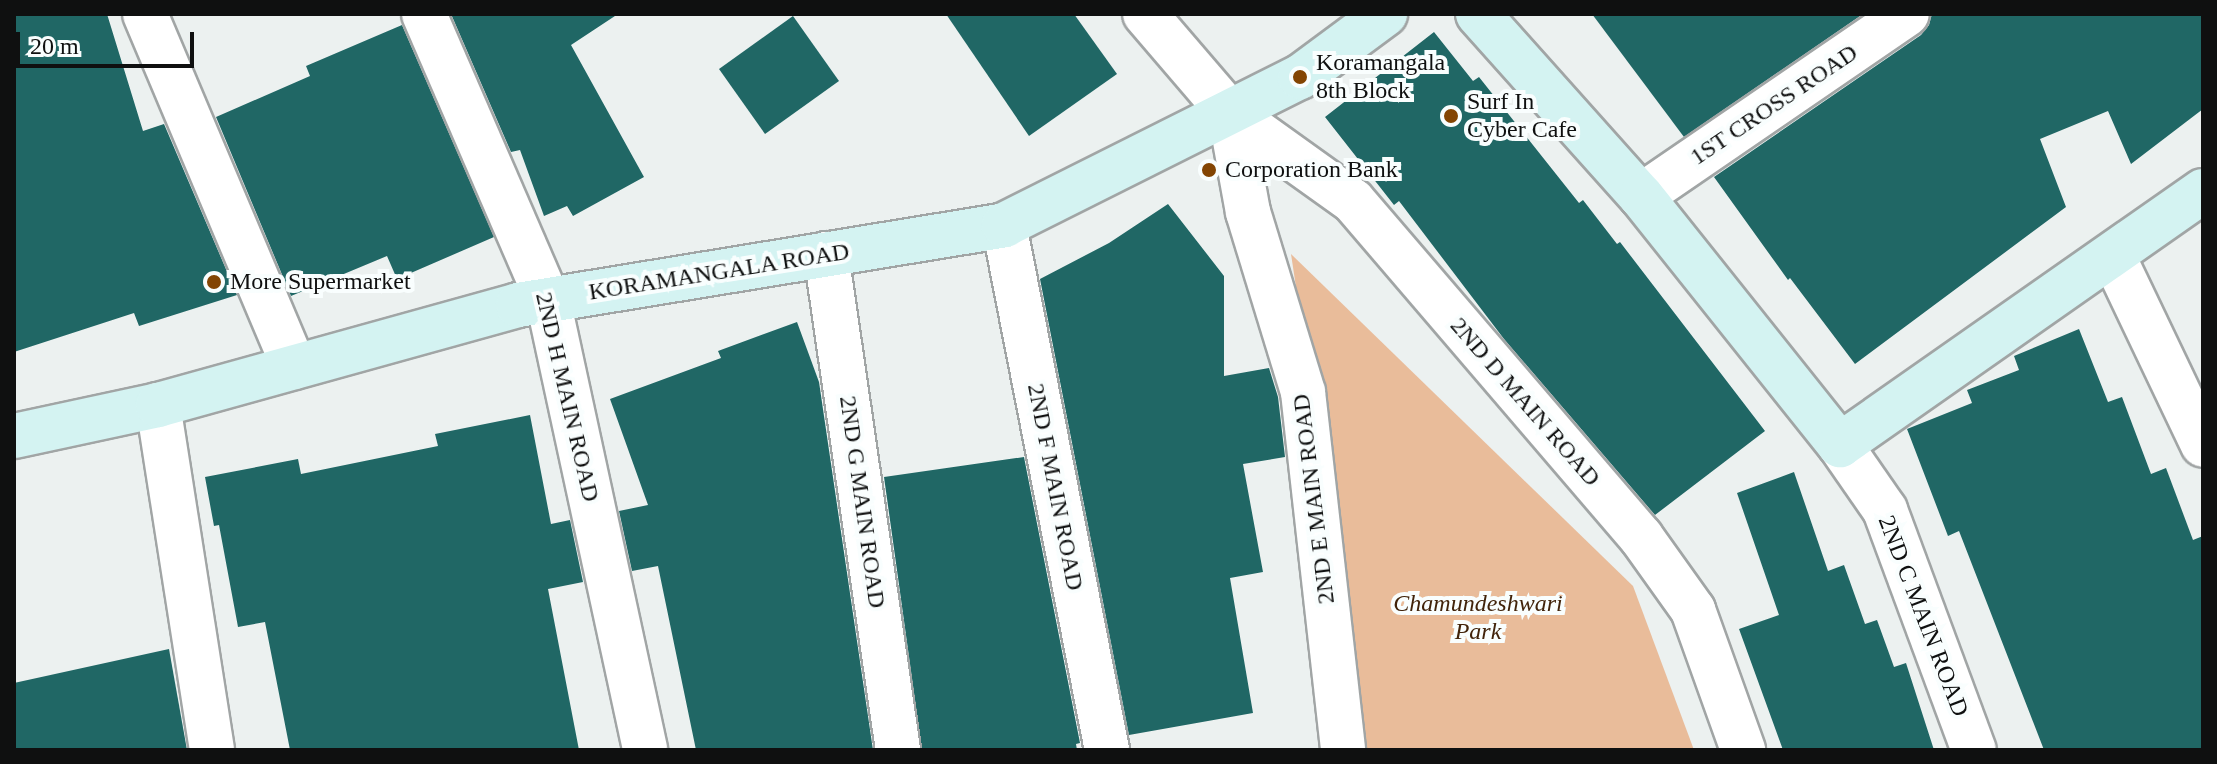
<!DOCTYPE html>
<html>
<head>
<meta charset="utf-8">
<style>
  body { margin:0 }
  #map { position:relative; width:2217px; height:764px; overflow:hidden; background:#ecf1f0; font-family:"Times New Roman",serif }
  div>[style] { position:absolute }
  .green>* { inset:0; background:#e9bc9a }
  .building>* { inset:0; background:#206765 }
  .roads { filter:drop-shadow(2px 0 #a1a5a5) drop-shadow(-2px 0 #a1a5a5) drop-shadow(0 2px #a1a5a5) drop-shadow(0 -2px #a1a5a5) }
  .street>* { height:44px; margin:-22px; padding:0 22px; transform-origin:22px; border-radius:22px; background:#fff }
  .secondary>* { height:44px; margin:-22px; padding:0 22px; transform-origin:22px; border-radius:22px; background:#d4f3f2 }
  .dots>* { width:22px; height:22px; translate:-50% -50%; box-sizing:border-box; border:4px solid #f9fefe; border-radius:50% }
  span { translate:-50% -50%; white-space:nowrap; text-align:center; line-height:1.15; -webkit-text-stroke:8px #f9fefe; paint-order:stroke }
  .poi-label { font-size:24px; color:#0f1010 }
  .left { translate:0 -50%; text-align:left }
  .street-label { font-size:24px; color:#0f1010 }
  .park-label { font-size:24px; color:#41230a; font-style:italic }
  .frame { position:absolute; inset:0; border:16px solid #0f1010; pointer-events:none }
  .scale { position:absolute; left:16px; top:32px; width:178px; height:36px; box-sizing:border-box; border:4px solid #0f1010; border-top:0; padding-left:10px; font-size:24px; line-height:28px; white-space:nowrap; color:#0f1010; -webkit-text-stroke:6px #f9fefe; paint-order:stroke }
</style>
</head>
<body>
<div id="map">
  <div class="green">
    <div style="clip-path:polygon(1291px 254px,1633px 586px,1694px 750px,1366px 750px)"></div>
  </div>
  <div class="building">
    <div style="clip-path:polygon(14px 14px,107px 14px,143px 131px,164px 124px,237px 295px,139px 326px,134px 313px,14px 352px)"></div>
    <div style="clip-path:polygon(451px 14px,618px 14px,571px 45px,644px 177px,573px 216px,567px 206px,544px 216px,520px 150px,511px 152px)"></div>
    <div style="clip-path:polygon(946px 14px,1074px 14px,1117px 74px,1029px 136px)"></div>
    <div style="clip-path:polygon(1592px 14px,1863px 14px,1684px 137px)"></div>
    <div style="clip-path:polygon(1932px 14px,2203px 14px,2203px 109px,2131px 164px,2108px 111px,2040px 139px,2066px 207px,1855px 364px,1790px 278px,1788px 280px,1714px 177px,1921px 35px,1929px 25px)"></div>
    <div style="clip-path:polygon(793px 16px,839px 81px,765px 134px,719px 69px)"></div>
    <div style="clip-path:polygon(402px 25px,494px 237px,397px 279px,387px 256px,291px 296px,216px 117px,310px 76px,306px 66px)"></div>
    <div style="clip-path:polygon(1434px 32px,1473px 81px,1479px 77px,1579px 203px,1583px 200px,1617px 244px,1620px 242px,1765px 431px,1655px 515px,1504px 339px,1399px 201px,1394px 205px,1325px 117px)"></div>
    <div style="clip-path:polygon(1168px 204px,1224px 276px,1224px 376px,1269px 368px,1278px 397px,1285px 457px,1243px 464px,1263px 572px,1230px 578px,1253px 713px,1129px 735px,1040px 279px,1109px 243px)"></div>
    <div style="clip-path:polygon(797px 322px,819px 382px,873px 750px,696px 750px,658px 566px,632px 571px,619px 511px,648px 505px,610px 399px,721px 358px,718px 351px)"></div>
    <div style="clip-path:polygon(2079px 329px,2108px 402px,2122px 397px,2151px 474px,2166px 468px,2193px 540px,2203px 536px,2203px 750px,2044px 750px,1959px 531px,1948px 536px,1907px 429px,1972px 403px,1967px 390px,2019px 370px,2014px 356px)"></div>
    <div style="clip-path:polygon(530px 415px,551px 524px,570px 520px,583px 582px,548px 589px,579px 750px,290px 750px,265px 622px,238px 627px,219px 525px,214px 526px,205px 477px,298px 459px,301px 474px,438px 446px,435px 434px)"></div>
    <div style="clip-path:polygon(1024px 457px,1080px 743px,1076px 744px,1077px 750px,922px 750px,884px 477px)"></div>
    <div style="clip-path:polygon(1794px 472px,1828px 571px,1844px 565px,1865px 624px,1877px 620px,1894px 667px,1906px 663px,1934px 750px,1783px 750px,1739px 629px,1779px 615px,1737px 493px)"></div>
    <div style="clip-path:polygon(169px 649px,187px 750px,14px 750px,14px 683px)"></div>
  </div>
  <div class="roads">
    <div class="street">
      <div style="left:145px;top:14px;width:383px;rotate:67.1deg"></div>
      <div style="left:424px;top:14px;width:312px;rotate:66.6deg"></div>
      <div style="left:548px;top:300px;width:460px;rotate:77.8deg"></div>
      <div style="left:1145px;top:14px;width:130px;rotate:49.4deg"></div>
      <div style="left:1230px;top:113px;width:151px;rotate:35.6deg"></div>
      <div style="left:1353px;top:201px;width:443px;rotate:49.4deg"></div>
      <div style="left:1641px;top:537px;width:90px;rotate:54.5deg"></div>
      <div style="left:1693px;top:610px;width:149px;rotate:70.3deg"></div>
      <div style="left:1230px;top:113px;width:101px;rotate:79.7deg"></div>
      <div style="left:1248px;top:212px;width:188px;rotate:73deg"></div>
      <div style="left:1303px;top:392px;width:360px;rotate:83.6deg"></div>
      <div style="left:1641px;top:196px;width:322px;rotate:-34.4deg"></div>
      <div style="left:1004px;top:225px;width:535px;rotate:78.9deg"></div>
      <div style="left:826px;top:254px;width:501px;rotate:81.74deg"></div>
      <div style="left:2113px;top:256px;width:209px;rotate:64.5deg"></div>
      <div style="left:158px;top:405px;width:349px;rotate:81.1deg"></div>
      <div style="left:1840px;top:445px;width:79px;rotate:55.3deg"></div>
      <div style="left:1885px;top:510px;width:256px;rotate:69.7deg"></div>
    </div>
    <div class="secondary">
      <div style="left:1478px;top:14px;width:244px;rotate:48.2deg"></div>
      <div style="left:1641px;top:196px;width:319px;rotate:51.4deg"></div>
      <div style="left:1840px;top:445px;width:443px;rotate:-35deg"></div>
      <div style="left:14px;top:436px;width:147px;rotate:-12.1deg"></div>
      <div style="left:158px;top:405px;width:374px;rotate:-15.5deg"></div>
      <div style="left:518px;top:305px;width:493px;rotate:-9.3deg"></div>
      <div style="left:1004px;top:225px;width:331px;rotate:-26.6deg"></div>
      <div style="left:1300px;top:77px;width:106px;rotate:-36.5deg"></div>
    </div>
  </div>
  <div class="dots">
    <div style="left:1300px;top:77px;background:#834503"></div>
    <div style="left:1451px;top:116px;background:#834503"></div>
    <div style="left:1209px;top:170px;background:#834503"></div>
    <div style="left:214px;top:282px;background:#834503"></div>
  </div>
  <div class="poi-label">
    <span class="left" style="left:1316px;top:77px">Koramangala<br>8th Block</span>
    <span class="left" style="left:1467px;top:116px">Surf In<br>Cyber Cafe</span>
    <span class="left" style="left:1225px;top:170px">Corporation Bank</span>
    <span class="left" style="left:230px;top:282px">More Supermarket</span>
  </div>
  <div class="street-label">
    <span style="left:1774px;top:105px;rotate:-34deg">1ST CROSS ROAD</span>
    <span style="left:719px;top:272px;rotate:-9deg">KORAMANGALA ROAD</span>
    <span style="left:567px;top:397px;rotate:77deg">2ND H MAIN ROAD</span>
    <span style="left:1525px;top:402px;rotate:49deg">2ND D MAIN ROAD</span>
    <span style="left:1055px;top:487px;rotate:79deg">2ND F MAIN ROAD</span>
    <span style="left:1314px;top:499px;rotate:-97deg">2ND E MAIN ROAD</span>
    <span style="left:862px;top:502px;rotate:82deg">2ND G MAIN ROAD</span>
    <span style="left:1923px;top:616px;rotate:69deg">2ND C MAIN ROAD</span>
  </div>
  <div class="park-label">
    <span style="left:1478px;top:618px">Chamundeshwari<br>Park</span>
  </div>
  <div class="frame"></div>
  <div class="scale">20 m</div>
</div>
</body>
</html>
